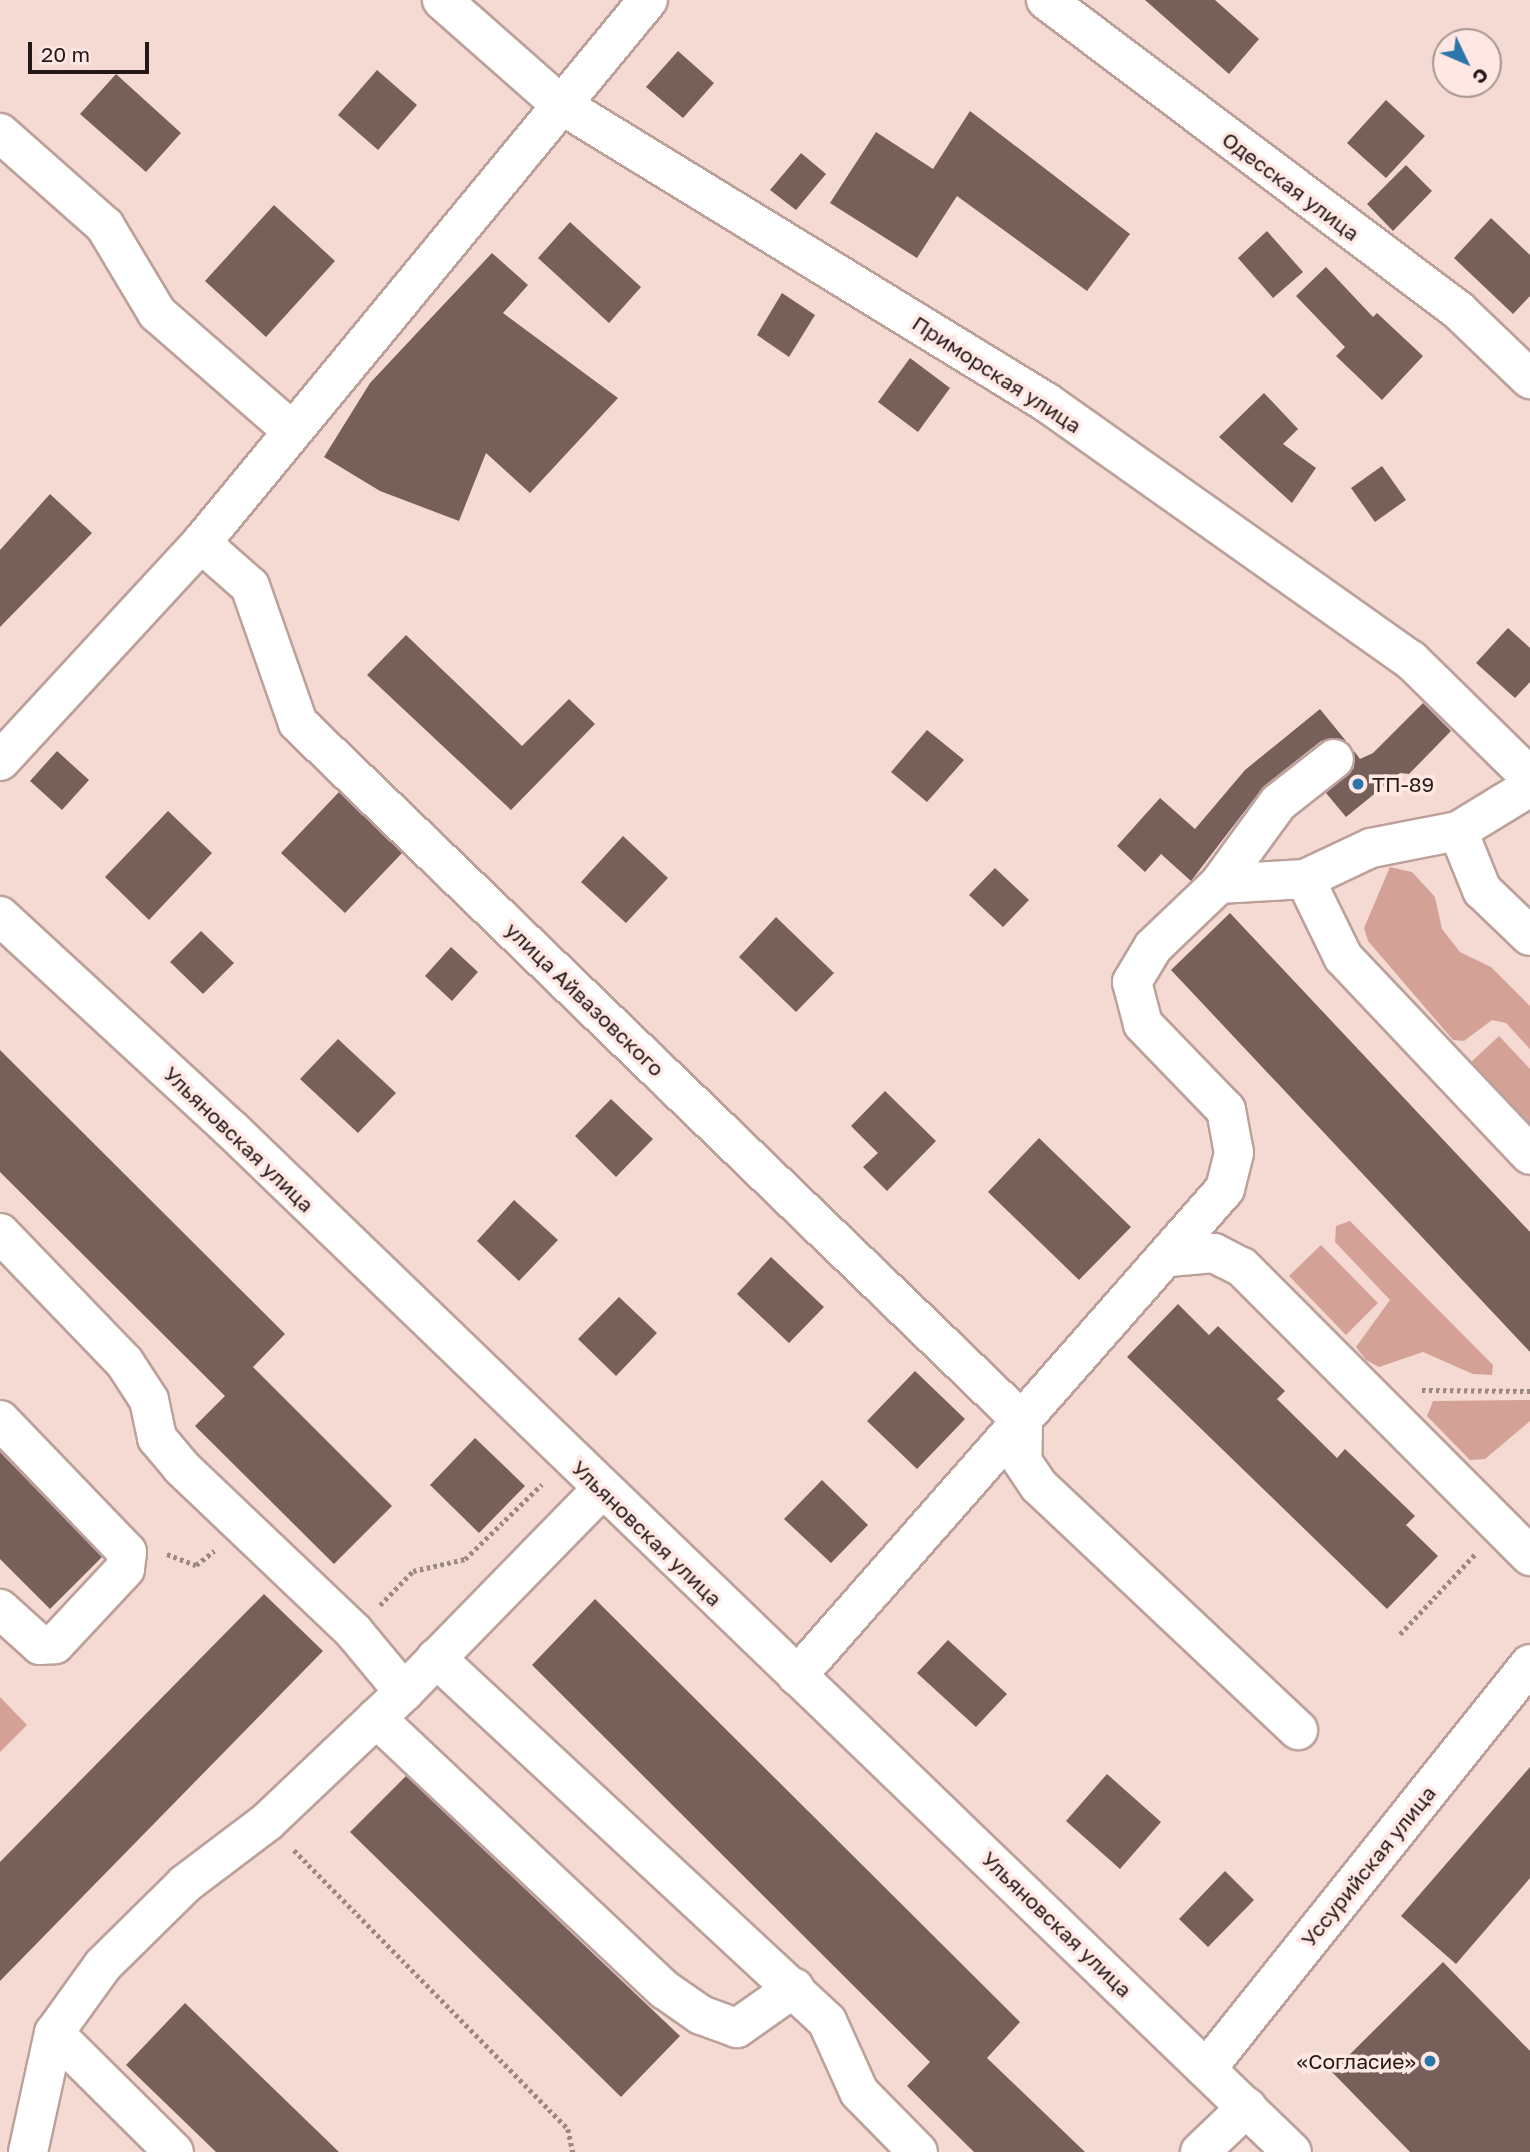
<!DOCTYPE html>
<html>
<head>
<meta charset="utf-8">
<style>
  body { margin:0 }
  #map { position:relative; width:1530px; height:2152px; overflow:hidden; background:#f5dad3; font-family:"Golos Text",sans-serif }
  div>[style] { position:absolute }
  .green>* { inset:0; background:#d3a195 }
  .building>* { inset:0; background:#78605a }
  .path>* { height:4.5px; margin-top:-2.25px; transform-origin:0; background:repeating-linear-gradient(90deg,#9c8883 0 3.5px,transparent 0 7px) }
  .roads { filter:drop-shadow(2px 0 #bca19b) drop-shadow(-2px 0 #bca19b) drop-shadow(0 2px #bca19b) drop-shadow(0 -2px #bca19b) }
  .minor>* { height:38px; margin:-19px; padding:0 19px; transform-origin:19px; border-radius:19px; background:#fff }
  .dots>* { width:19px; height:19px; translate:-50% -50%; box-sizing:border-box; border:4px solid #ffe8e3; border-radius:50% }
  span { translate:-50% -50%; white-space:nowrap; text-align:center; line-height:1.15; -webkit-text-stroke:7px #ffe8e3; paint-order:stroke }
  .street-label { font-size:21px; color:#221816 }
  .poi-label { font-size:21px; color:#221816 }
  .left { translate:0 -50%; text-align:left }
  .right { translate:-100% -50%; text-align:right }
  .north { position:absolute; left:1432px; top:28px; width:70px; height:70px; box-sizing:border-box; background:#ffe8e3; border:2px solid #a79591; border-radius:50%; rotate:134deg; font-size:19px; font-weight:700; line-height:28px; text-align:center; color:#221816 }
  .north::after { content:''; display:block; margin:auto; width:24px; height:32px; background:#2d76a9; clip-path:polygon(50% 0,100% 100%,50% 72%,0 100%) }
  .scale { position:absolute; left:28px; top:42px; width:121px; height:32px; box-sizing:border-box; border:4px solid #221816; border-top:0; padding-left:9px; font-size:21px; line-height:24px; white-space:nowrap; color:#221816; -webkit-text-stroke:5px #ffe8e3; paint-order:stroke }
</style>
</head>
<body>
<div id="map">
  <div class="green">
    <div style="clip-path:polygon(1390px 867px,1412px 872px,1435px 897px,1442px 929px,1460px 952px,1491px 967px,1530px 1006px,1530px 1049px,1506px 1023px,1492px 1020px,1464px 1041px,1453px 1040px,1368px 941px,1364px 928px)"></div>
    <div style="clip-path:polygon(1499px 1036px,1530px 1069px,1530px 1132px,1468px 1065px)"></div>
    <div style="clip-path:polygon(1350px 1221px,1493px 1365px,1492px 1375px,1473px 1374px,1423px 1352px,1379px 1367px,1366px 1360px,1356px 1347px,1390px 1300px,1335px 1242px,1336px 1226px)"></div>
    <div style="clip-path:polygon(1321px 1245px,1378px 1303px,1346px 1335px,1289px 1276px)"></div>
    <div style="clip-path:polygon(1530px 1400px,1530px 1421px,1485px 1459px,1470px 1460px,1427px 1416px,1433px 1401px)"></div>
    <div style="clip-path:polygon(0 1697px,27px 1725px,0 1752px)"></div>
  </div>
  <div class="building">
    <div style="clip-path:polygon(1145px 0,1215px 0,1259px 39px,1229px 74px)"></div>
    <div style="clip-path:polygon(678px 51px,714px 83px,683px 118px,646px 87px)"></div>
    <div style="clip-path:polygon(377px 70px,417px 105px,378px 150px,338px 115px)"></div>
    <div style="clip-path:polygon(116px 74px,181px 133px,146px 172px,80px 114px)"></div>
    <div style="clip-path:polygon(1386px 100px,1425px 136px,1386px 178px,1347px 143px)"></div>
    <div style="clip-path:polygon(970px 111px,1130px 234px,1087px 291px,957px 196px,917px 258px,830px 203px,876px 132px,933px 169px)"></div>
    <div style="clip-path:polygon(801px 153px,826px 174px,796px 210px,770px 190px)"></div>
    <div style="clip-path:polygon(1406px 165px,1432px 191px,1393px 231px,1367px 204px)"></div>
    <div style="clip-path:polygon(274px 205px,335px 261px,266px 337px,205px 281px)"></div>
    <div style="clip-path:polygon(1491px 218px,1530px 255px,1530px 296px,1513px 314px,1454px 258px)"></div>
    <div style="clip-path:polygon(570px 222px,641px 287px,609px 323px,538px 258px)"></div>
    <div style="clip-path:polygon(1267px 231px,1303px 272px,1273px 298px,1238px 258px)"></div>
    <div style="clip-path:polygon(492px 253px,528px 285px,503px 313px,618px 398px,530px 493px,486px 453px,459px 521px,380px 491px,324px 457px,370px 383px)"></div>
    <div style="clip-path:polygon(1326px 267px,1373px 317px,1377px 313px,1423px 356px,1382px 400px,1336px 356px,1345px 347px,1296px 296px)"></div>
    <div style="clip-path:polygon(782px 293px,815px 315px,789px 357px,757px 335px)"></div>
    <div style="clip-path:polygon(910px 358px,950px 388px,918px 432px,878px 402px)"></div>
    <div style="clip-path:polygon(1264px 393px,1298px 429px,1283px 444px,1316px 468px,1292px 503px,1219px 437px)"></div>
    <div style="clip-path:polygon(1382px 466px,1406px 500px,1375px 522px,1351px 488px)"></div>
    <div style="clip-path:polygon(50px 494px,92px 533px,0 627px,0 550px)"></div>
    <div style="clip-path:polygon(1508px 628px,1530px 648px,1530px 682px,1515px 698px,1476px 663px)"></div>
    <div style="clip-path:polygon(406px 635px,522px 746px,569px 699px,595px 724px,511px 810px,367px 675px)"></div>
    <div style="clip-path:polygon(1423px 703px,1451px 731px,1409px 774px,1400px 773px,1346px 817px,1326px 793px,1354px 768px,1354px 751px,1360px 759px,1373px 753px)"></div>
    <div style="clip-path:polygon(1320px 709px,1346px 741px,1321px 741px,1264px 786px,1191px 881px,1161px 854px,1145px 872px,1117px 846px,1160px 798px,1195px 829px,1245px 770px)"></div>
    <div style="clip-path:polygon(927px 730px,964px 760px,927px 802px,891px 772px)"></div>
    <div style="clip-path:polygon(57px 751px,89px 780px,62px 810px,30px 781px)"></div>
    <div style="clip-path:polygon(339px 792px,402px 853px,345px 913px,281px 853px)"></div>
    <div style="clip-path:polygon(168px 811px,212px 853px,149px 920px,105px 877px)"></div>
    <div style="clip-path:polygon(623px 836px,668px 878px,626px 923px,581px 882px)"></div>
    <div style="clip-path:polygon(995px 868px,1029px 900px,1003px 927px,969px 895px)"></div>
    <div style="clip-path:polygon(1230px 913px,1530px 1232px,1530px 1352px,1171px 970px)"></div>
    <div style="clip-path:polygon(776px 917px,834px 973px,796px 1012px,739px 957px)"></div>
    <div style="clip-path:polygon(201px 931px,234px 963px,203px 994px,170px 962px)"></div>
    <div style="clip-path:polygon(451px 947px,478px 972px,452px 1001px,425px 976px)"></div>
    <div style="clip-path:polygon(338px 1039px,396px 1093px,358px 1133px,300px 1079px)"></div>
    <div style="clip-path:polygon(0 1050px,285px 1334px,253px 1367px,392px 1506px,334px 1564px,195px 1426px,225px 1396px,0 1172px)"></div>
    <div style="clip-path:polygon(885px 1091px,936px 1141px,887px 1191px,863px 1167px,878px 1153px,851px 1126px)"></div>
    <div style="clip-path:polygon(611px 1099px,653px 1139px,616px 1177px,575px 1136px)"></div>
    <div style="clip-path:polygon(1039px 1138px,1131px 1227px,1079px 1280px,988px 1192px)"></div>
    <div style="clip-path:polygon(514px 1200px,558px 1240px,519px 1281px,477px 1241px)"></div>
    <div style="clip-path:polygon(771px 1257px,824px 1307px,789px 1343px,737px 1294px)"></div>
    <div style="clip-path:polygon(619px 1297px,657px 1333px,616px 1376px,578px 1339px)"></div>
    <div style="clip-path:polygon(1178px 1304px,1209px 1335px,1218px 1326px,1285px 1391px,1277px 1399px,1337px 1458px,1345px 1449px,1415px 1516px,1406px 1525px,1438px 1556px,1387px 1609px,1127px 1357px)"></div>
    <div style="clip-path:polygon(915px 1371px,965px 1419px,917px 1469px,867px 1421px)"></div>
    <div style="clip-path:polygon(475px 1438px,525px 1486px,479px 1533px,430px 1485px)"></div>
    <div style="clip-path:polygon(0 1452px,102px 1557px,50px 1609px,0 1559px)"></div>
    <div style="clip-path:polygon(822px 1480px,868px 1525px,831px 1563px,784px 1519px)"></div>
    <div style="clip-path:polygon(264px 1594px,323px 1651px,0 1981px,0 1862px)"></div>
    <div style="clip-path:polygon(595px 1599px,1020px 2022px,987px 2058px,1085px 2152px,974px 2152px,907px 2086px,930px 2062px,532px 1665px)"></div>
    <div style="clip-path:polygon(948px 1640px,1007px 1694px,976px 1727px,917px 1673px)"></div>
    <div style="clip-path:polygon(1530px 1767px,1530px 1878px,1456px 1964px,1401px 1916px)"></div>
    <div style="clip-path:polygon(1107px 1774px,1161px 1822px,1120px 1869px,1066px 1821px)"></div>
    <div style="clip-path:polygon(406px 1776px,680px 2036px,621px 2097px,350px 1832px)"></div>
    <div style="clip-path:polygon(1225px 1871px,1254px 1900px,1208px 1947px,1179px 1919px)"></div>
    <div style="clip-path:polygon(1443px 1962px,1530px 2051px,1530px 2152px,1410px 2152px,1332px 2072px)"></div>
    <div style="clip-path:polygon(185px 2003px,339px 2152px,216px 2152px,126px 2065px)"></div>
  </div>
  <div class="path">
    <div style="left:1422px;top:1390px;width:108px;rotate:0.5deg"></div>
    <div style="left:167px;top:1554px;width:31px;rotate:21deg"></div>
    <div style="left:196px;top:1565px;width:23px;rotate:-38deg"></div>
    <div style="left:380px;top:1605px;width:47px;rotate:-45.9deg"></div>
    <div style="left:413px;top:1571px;width:53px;rotate:-13deg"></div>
    <div style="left:465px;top:1559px;width:107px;rotate:-44.2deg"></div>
    <div style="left:1400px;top:1634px;width:110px;rotate:-46.8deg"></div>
    <div style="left:294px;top:1850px;width:391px;rotate:45.5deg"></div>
    <div style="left:568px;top:2129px;width:24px;rotate:78deg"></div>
  </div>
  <div class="roads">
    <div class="minor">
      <div style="left:442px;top:0;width:157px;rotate:41.4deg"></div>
      <div style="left:560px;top:104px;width:570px;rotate:31.52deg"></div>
      <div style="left:1046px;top:402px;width:447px;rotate:35.3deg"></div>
      <div style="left:1411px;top:660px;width:167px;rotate:44.5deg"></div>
      <div style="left:1046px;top:0;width:516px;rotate:36.96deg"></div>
      <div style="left:1458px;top:310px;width:100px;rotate:43.8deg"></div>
      <div style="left:0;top:133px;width:140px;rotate:41.5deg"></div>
      <div style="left:105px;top:226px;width:101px;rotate:59.1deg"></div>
      <div style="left:157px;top:313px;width:178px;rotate:41.1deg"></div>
      <div style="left:201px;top:543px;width:65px;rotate:41.3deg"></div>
      <div style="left:250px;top:586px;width:145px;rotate:70.7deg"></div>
      <div style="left:298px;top:723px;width:1007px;rotate:43.95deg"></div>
      <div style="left:1023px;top:1422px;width:39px;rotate:91deg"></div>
      <div style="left:1022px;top:1461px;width:30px;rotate:56deg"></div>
      <div style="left:1039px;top:1486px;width:356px;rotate:43.3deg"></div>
      <div style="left:0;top:761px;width:297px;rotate:-47.3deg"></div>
      <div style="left:201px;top:543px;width:703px;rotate:-50.54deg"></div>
      <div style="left:1458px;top:831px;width:64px;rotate:67.9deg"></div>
      <div style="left:1482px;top:890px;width:66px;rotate:43.8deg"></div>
      <div style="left:1305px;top:879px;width:87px;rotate:64deg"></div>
      <div style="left:1343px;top:957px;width:272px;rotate:46.6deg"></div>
      <div style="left:1219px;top:884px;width:100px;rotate:-53.9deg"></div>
      <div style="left:1278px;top:803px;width:71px;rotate:-38.2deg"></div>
      <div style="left:0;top:916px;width:313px;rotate:42.7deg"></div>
      <div style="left:230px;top:1128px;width:1475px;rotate:43.96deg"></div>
      <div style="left:0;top:1233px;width:180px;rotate:46.1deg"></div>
      <div style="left:125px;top:1363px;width:44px;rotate:57deg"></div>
      <div style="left:149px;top:1400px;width:39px;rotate:78deg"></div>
      <div style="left:157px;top:1438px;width:38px;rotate:50deg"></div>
      <div style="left:181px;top:1467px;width:239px;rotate:43.6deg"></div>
      <div style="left:354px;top:1632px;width:78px;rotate:50.2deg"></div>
      <div style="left:1169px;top:1257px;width:45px;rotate:-5.1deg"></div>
      <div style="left:1214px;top:1253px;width:31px;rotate:27deg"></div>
      <div style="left:1242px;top:1267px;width:408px;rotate:45.1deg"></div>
      <div style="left:0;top:1420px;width:183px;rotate:46.1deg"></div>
      <div style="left:127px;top:1552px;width:17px;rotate:97deg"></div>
      <div style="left:125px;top:1569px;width:103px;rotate:133deg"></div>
      <div style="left:55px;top:1644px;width:15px;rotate:176deg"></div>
      <div style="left:40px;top:1645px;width:54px;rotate:-138deg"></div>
      <div style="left:436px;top:1658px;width:534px;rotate:42.87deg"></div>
      <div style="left:827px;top:2021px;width:78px;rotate:65.7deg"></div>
      <div style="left:859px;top:2092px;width:84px;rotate:45.5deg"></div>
      <div style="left:797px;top:1676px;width:648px;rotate:-48.69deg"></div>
      <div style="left:1225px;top:1189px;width:37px;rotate:-76deg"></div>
      <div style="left:1234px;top:1153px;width:44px;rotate:-100.5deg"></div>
      <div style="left:1226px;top:1110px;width:120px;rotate:-134deg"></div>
      <div style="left:1143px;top:1024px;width:43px;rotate:-104.7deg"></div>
      <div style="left:1132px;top:982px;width:41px;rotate:-59deg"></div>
      <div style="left:1153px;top:947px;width:91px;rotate:-43.7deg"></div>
      <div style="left:1219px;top:884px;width:86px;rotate:-3.3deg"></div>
      <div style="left:1305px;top:879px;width:73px;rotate:-25.2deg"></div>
      <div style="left:1371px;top:848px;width:89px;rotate:-11.1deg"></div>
      <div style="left:1458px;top:831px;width:84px;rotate:-31.4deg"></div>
      <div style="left:376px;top:1718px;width:397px;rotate:43.3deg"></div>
      <div style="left:665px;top:1990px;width:44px;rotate:34.8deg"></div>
      <div style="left:701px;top:2015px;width:38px;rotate:20deg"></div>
      <div style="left:737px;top:2028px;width:70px;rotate:-35.1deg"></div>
      <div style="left:54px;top:2033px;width:169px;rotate:44.8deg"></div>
      <div style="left:1207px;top:2068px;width:517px;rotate:-51.36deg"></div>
      <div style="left:28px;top:2152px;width:122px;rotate:-77.7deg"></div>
      <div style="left:54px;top:2033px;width:84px;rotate:-54.2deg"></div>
      <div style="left:103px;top:1965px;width:115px;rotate:-44.6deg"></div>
      <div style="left:185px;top:1884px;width:103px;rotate:-37.1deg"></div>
      <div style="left:267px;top:1822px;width:189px;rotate:-43.5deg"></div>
      <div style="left:404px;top:1692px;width:282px;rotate:-45.7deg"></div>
      <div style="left:1200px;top:2152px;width:65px;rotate:-43.8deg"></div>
    </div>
  </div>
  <div class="dots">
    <div style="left:1358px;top:784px;background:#2d76a9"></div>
    <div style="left:1430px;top:2061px;background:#2d76a9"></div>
  </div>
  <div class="street-label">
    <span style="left:1291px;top:186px;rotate:37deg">Одесская улица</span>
    <span style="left:997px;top:374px;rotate:33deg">Приморская улица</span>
    <span style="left:585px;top:999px;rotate:44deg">улица Айвазовского</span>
    <span style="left:239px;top:1139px;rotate:44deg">Ульяновская улица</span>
    <span style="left:647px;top:1533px;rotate:44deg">Ульяновская улица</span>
    <span style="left:1368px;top:1866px;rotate:-51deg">Уссурийская улица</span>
    <span style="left:1057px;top:1924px;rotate:44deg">Ульяновская улица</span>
  </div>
  <div class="poi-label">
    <span class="left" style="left:1372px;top:784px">ТП-89</span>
    <span class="right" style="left:1416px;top:2061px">«Согласие»</span>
  </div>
  <div class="north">С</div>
  <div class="scale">20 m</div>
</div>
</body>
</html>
